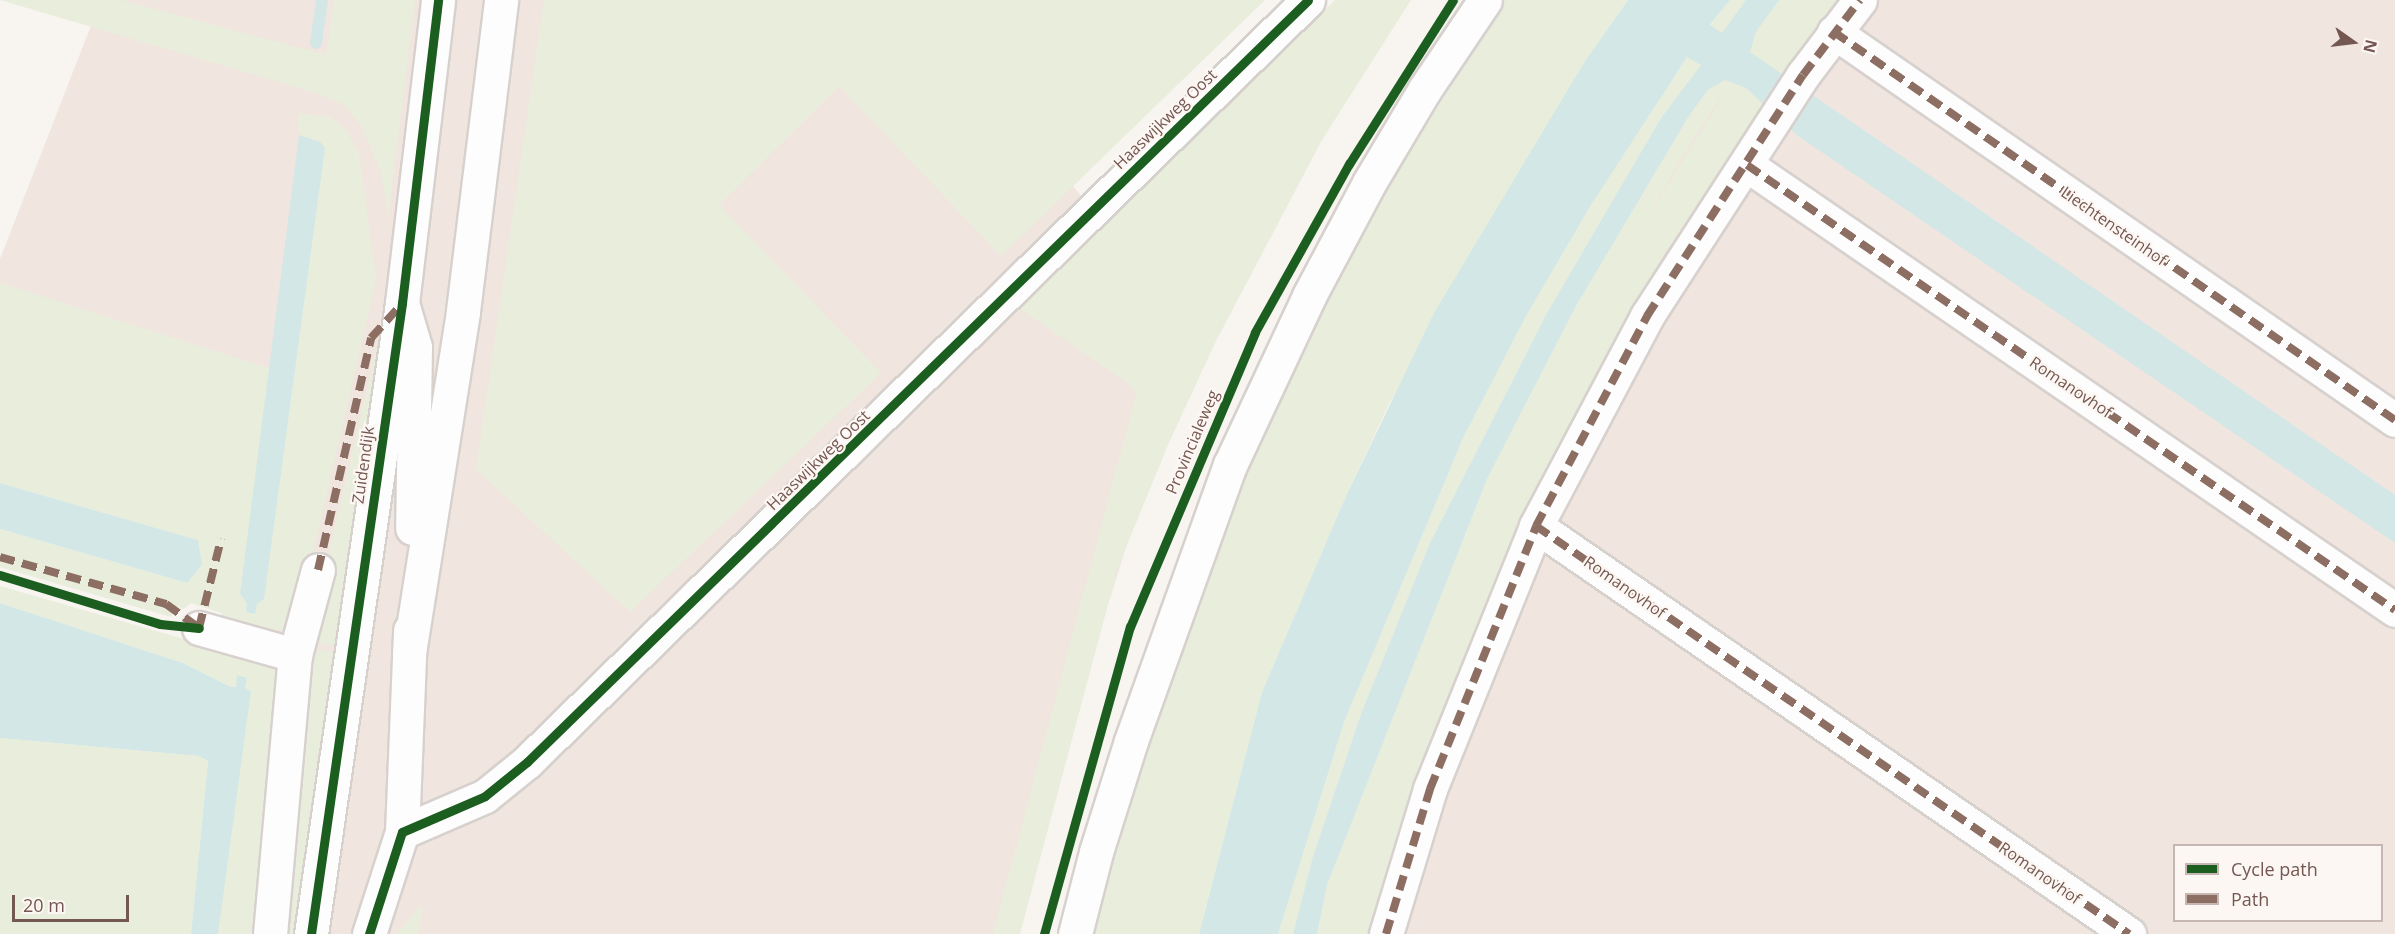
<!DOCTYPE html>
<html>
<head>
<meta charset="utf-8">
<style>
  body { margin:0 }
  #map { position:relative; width:2395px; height:934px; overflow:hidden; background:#f8f4f0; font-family:"Open Sans",sans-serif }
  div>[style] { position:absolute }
  .residential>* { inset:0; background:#f0e5df }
  .green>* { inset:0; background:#e9eddc }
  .water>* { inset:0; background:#d3e8e6 }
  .stream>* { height:12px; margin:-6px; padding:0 6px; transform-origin:6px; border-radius:6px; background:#d3e8e6 }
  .roads { filter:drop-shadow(2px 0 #d7d1ce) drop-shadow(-2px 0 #d7d1ce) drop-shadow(0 2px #d7d1ce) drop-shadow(0 -2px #d7d1ce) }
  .minor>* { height:33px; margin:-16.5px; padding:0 16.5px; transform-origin:16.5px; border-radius:16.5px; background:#fefdfd }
  .tertiary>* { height:33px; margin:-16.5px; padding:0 16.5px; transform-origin:16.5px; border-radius:16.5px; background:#fefdfd }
  .secondary>* { height:33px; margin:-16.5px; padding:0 16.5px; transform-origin:16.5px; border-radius:16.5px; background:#fefdfd }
  .quiet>* { height:8px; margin-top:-4px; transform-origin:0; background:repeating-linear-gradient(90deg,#8d6e63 0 15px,transparent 0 23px) }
  .cycleway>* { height:9px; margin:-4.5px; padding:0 4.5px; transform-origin:4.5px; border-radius:4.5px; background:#1b5e20 }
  span { translate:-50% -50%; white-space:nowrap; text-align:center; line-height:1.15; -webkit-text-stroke:4.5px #fdf7f3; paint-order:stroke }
  .street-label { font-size:16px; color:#745751 }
  .legend { position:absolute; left:2173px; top:844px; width:210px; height:78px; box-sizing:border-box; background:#fdf7f3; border:2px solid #c6b7b2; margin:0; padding:8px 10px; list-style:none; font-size:18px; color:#745751 }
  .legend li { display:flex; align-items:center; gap:12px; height:30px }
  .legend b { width:30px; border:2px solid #c6b7b2 }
  .north { position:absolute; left:2323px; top:12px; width:60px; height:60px; -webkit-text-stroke:4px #fdf7f3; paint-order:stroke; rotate:104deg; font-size:16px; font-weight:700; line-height:24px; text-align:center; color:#745751 }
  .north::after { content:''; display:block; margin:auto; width:21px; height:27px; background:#745751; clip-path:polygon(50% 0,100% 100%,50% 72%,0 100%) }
  .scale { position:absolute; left:12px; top:895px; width:117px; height:27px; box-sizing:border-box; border:3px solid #745751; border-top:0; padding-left:8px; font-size:18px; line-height:21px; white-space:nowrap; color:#745751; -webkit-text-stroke:4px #fdf7f3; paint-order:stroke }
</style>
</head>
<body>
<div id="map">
  <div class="residential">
    <div style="clip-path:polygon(101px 0,930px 0,1191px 339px,1005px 934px,212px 934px,294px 428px,0 335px,0 259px)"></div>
    <div style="clip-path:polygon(evenodd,1730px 0,1746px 0,1722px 34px,1749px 52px,1756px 32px,1779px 0,2395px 0,2395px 934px,1317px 934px,1327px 885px,1487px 479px,1576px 306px,1689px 116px,1708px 90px,1725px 80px,1701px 65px,1661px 118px,1547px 313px,1429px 545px,1361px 714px,1312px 860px,1293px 934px,1278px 934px,1344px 722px,1463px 438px,1526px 316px,1591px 205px,1658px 99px,1730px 0,2174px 846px,2382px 846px,2382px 920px,2174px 920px,2174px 846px)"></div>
  </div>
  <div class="green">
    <div style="clip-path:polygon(0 0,121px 0,326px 55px,334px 0,415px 0,388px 217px,381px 172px,362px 127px,344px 105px,320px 94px)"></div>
    <div style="clip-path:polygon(544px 0,1265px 0,1001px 256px,839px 86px,719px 205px,881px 373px,630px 612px,476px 469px)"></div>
    <div style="clip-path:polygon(1335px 0,1411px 0,1322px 140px,1215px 343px,1168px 445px,1118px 567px,1020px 934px,993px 934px,1136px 395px,1132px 386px,1019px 308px)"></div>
    <div style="clip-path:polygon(1504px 0,1628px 0,1585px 61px,1388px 406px,1346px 496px,1262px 692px,1199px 934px,1092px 934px,1167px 670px,1241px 470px,1343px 260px)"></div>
    <div style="clip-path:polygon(1730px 0,1746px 0,1722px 34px,1710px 26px)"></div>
    <div style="clip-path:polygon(1779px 0,1837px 0,1782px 74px,1749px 52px,1756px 32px)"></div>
    <div style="clip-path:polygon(1687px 57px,1701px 65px,1661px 118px,1547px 313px,1429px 545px,1361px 714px,1312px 860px,1293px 934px,1278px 934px,1344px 722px,1463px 438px,1526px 316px,1591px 205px)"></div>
    <div style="clip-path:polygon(evenodd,1725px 80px,1746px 88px,1763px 105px,1664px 255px,1558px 446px,1473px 635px,1408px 812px,1371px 934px,1317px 934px,1327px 885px,1487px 479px,1576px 306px,1689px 116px,1708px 90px,1725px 80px,1720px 99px,1721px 100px,1635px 236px,1693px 139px,1720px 99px)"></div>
    <div style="clip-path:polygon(298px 113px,330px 117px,345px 129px,359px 153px,376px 279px,310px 567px,290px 624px,283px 629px,270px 630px,224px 618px,221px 613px,191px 603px,184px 609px,175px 606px,171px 617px,0 567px,0 529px,187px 583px,198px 540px,0 483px,0 283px,272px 369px,240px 594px,320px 142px,299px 135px)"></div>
    <div style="clip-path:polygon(378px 341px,382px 341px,339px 646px,308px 642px)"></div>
    <div style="clip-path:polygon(0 586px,264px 662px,276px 672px,280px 680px,261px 934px,218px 934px,250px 691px,231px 687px,183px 663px,0 603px)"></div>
    <div style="clip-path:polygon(311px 649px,339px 653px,300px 934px,278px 934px)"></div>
    <div style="clip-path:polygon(0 738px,200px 756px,208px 761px,191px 934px,0 934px)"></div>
    <div style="clip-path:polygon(423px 903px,418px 934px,397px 934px)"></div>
  </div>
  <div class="water">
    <div style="clip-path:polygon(1628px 0,1730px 0,1710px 25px,1722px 33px,1746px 0,1779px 0,1756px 32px,1750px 52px,2395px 495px,2395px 543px,1798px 136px,1746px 88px,1725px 80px,1708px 90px,1689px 116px,1576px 306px,1487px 479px,1327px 885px,1317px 934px,1293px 934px,1312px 860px,1361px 714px,1429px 545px,1547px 313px,1661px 118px,1701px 65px,1687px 57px,1591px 205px,1526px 316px,1463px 438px,1344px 722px,1278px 934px,1199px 934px,1262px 692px,1346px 496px,1434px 313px,1585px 61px)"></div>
    <div style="clip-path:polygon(299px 135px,320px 142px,325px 148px,264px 599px,257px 604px,255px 614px,246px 612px,247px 603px,240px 594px)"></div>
    <div style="clip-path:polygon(0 483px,198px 540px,202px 565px,187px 583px,0 529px)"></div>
    <div style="clip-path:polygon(0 603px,183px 663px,231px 687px,236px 687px,237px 675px,247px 678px,245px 688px,251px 691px,218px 934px,191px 934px,208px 761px,199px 756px,0 738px)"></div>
  </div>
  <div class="stream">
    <div style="left:316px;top:43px;width:43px;rotate:-82.1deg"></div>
  </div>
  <div class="roads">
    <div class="minor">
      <div style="left:1834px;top:32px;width:682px;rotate:34.67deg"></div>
      <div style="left:1747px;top:165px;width:786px;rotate:34.48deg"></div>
      <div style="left:402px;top:303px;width:46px;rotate:73.5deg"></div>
      <div style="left:415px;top:347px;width:181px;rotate:90.9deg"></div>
      <div style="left:1536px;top:526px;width:720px;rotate:34.53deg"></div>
      <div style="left:199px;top:628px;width:100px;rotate:15.7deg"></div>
      <div style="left:409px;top:653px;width:346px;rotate:-81deg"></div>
      <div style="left:463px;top:311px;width:313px;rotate:-83deg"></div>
      <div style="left:402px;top:832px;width:202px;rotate:-87.7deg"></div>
      <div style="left:270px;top:934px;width:280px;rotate:-84.9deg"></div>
      <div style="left:295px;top:655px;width:88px;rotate:-74.9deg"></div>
      <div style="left:369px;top:934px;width:107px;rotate:-72.1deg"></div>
      <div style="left:402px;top:832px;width:90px;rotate:-23.4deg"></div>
      <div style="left:485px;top:796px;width:54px;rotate:-39deg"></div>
      <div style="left:527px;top:762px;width:1091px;rotate:-44.29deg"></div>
      <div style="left:1386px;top:934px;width:152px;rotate:-73.1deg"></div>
      <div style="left:1430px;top:789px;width:284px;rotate:-68deg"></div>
      <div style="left:1536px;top:526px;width:238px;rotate:-62.1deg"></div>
      <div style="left:1647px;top:316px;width:287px;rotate:-57.1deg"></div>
      <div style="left:1803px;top:75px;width:94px;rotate:-52.8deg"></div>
    </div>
    <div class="tertiary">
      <div style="left:311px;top:934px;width:638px;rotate:-81.79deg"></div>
      <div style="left:402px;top:303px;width:305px;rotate:-83.2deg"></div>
    </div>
    <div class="secondary">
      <div style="left:1075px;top:934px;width:85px;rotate:-75.6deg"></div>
      <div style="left:1096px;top:852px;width:116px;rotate:-72.5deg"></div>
      <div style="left:1131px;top:741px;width:293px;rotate:-70.3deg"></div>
      <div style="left:1230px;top:465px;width:187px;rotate:-64.9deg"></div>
      <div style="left:1309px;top:296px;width:128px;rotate:-62deg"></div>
      <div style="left:1369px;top:183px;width:109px;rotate:-59.2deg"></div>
      <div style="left:1425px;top:89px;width:107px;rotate:-56deg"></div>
    </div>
  </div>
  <div class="quiet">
    <div style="left:1834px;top:32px;width:682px;rotate:34.67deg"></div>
    <div style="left:1747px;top:165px;width:786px;rotate:34.48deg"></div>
    <div style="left:1536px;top:526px;width:720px;rotate:34.53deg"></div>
    <div style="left:0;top:557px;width:173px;rotate:15.8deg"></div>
    <div style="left:166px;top:604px;width:41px;rotate:36deg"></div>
    <div style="left:199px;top:628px;width:92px;rotate:-76.1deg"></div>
    <div style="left:318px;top:570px;width:238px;rotate:-77.1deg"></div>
    <div style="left:371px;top:338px;width:43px;rotate:-47.8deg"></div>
    <div style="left:1386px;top:934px;width:152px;rotate:-73.1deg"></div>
    <div style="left:1430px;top:789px;width:284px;rotate:-68deg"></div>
    <div style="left:1536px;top:526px;width:238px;rotate:-62.1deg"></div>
    <div style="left:1647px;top:316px;width:287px;rotate:-57.1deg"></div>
    <div style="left:1803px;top:75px;width:94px;rotate:-52.8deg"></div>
  </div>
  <div class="cycleway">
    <div style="left:0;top:575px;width:167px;rotate:17deg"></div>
    <div style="left:160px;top:624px;width:39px;rotate:6deg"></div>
    <div style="left:311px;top:934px;width:638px;rotate:-81.79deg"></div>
    <div style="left:402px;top:303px;width:305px;rotate:-83.2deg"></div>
    <div style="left:369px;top:934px;width:107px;rotate:-72.1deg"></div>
    <div style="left:402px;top:832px;width:90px;rotate:-23.4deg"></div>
    <div style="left:485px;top:796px;width:54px;rotate:-39deg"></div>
    <div style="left:527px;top:762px;width:1091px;rotate:-44.29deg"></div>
    <div style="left:1044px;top:934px;width:319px;rotate:-74.4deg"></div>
    <div style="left:1130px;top:627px;width:320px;rotate:-67deg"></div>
    <div style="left:1255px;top:332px;width:193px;rotate:-60.8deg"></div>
    <div style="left:1349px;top:164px;width:194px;rotate:-57.6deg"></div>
  </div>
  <div class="street-label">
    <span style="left:1165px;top:119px;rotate:-44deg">Haaswijkweg Oost</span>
    <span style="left:2114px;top:226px;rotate:35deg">Liechtensteinhof</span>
    <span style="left:2071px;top:387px;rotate:34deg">Romanovhof</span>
    <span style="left:1192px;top:442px;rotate:-67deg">Provincialeweg</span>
    <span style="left:818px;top:460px;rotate:-44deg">Haaswijkweg Oost</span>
    <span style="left:363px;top:465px;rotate:-82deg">Zuidendijk</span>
    <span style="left:1625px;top:587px;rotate:35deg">Romanovhof</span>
    <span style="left:2040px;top:873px;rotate:35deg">Romanovhof</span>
  </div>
  <ul class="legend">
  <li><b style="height:8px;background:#1b5e20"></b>Cycle path</li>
  <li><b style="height:8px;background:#8d6e63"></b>Path</li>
  </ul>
  <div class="north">N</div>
  <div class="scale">20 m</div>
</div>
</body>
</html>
